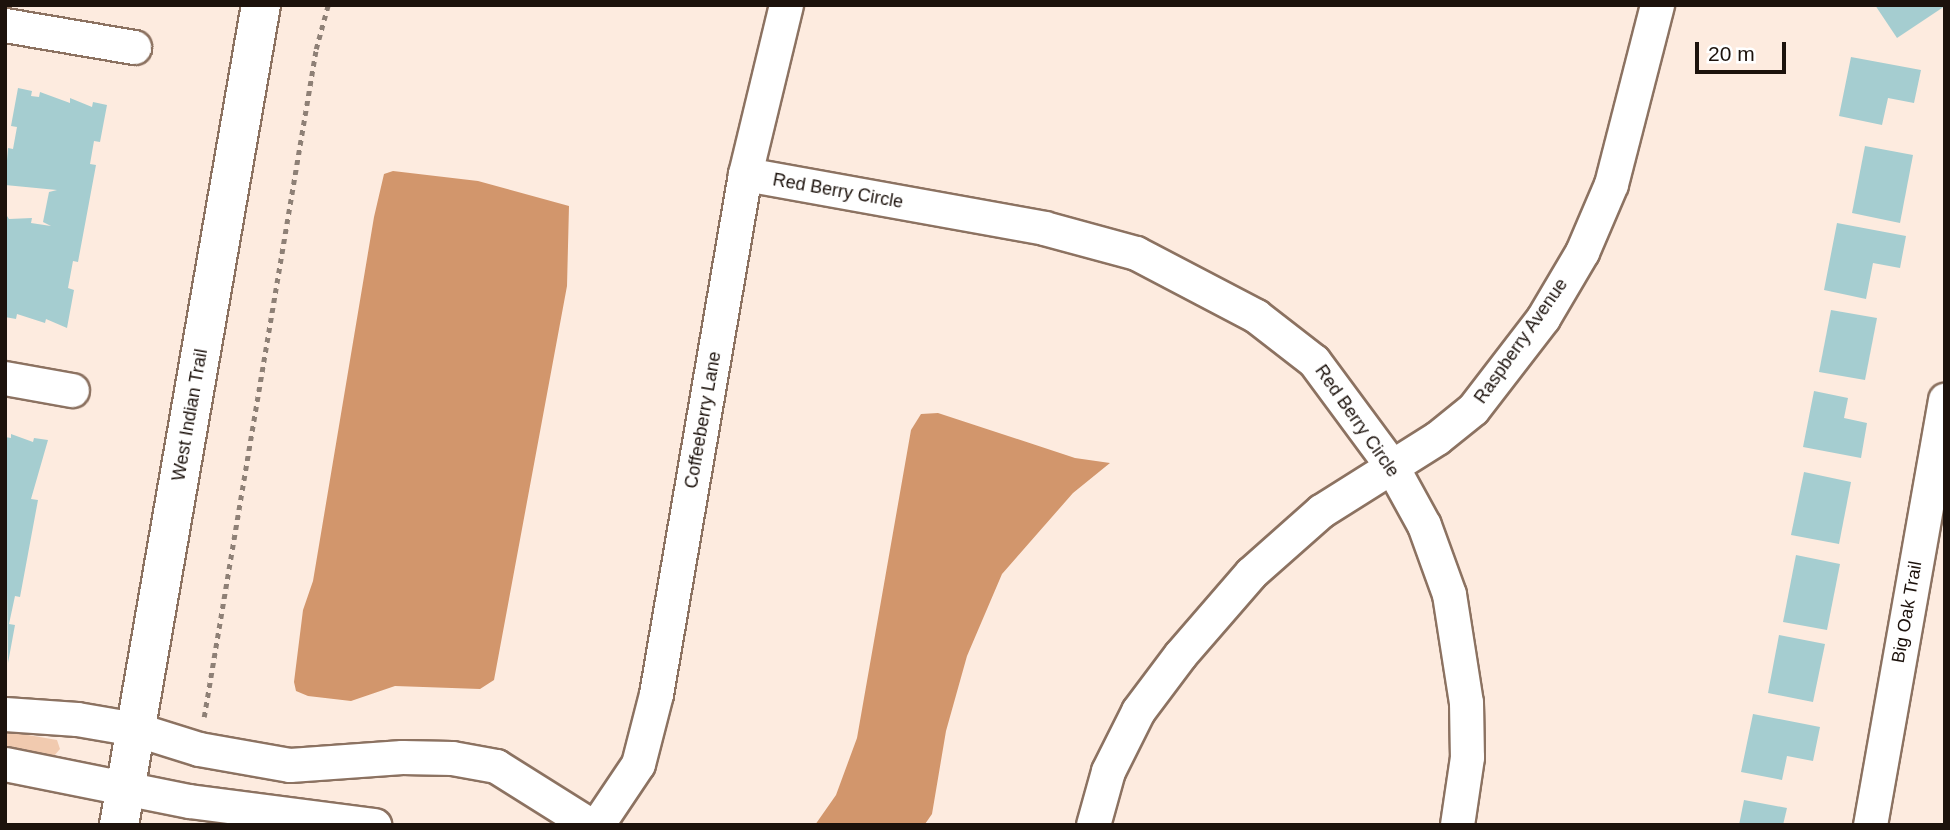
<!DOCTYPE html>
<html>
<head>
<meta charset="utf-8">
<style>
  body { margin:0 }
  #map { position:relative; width:1950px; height:830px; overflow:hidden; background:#fdebdf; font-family:Helvetica,sans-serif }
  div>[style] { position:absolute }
  .green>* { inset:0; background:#f1caaf }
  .water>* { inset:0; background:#d2966c }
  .building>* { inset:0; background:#a5cdd0 }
  .path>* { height:4.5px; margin-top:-2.25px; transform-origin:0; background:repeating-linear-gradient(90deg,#8e8076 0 5px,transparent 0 10px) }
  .roads { filter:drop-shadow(2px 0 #8c7261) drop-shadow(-2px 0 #8c7261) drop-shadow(0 2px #8c7261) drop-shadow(0 -2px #8c7261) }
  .minor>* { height:33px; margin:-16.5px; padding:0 16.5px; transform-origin:16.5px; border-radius:16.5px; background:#fff }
  .secondary>* { height:38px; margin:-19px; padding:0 19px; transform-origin:19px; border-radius:19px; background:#fff }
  span { translate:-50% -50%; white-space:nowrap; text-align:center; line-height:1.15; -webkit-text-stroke:5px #fff; paint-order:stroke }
  .street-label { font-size:18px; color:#1c120c }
  .frame { position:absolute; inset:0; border:7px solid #1c120c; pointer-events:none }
  .scale { position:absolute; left:1695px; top:42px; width:91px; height:32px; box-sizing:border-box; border:4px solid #1c120c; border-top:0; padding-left:9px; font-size:21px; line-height:24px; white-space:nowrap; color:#1c120c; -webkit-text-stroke:5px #fff; paint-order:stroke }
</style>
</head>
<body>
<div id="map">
  <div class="green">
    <div style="clip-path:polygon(5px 731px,57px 740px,60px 749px,53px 757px,5px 749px)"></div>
  </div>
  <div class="water">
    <div style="clip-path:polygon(393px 171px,478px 181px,569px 206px,567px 286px,494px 680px,480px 689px,395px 686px,351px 701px,308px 696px,296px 691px,294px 682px,303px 610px,313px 581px,374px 217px,384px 174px)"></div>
    <div style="clip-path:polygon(938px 413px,1075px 458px,1110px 463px,1073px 493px,1002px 574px,967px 656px,946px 731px,932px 814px,925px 824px,815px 825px,836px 795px,857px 738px,911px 430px,921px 414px)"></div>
  </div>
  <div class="building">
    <div style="clip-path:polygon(1875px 5px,1945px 5px,1945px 6px,1897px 38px)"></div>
    <div style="clip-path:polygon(1851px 57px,1921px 70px,1914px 103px,1888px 98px,1882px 125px,1839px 116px)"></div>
    <div style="clip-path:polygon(18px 88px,32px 91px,31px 96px,39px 97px,40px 92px,70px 103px,70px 98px,92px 107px,93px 102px,107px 105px,100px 142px,94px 141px,90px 164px,96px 165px,78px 262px,73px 261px,68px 288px,74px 290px,67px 328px,46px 319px,45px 323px,17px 314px,16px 319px,5px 317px,5px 213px,9px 219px,32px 218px,31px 223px,51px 226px,43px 222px,49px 192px,57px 190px,5px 185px,8px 148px,13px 149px,17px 127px,11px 126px)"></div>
    <div style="clip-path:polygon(1865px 146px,1913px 155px,1900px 223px,1852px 213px)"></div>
    <div style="clip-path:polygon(1837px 223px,1906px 236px,1900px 268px,1873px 263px,1866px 299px,1824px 290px)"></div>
    <div style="clip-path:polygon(1831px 310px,1877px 318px,1865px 380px,1819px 372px)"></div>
    <div style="clip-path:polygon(1814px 391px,1848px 398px,1844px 418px,1867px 423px,1861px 458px,1803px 447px)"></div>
    <div style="clip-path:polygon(11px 434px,33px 442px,34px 438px,48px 440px,31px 499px,38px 500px,20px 597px,15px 596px,9px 624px,15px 625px,8px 663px,5px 437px,11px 438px)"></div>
    <div style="clip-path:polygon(1804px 472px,1851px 482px,1839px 544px,1791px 535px)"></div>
    <div style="clip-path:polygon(1796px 555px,1840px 564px,1827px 630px,1783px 622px)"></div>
    <div style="clip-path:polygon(1779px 635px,1825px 644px,1813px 702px,1768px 693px)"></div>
    <div style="clip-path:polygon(1753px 714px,1820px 727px,1813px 761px,1787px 756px,1782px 780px,1741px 772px)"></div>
    <div style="clip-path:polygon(1744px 800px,1787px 808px,1783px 825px,1739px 825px)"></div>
  </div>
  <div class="path">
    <div style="left:204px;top:717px;width:677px;rotate:-80.48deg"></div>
    <div style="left:316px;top:49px;width:46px;rotate:-74.7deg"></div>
  </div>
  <div class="roads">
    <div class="minor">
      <div style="left:5px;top:25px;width:131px;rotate:9.7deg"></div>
      <div style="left:745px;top:174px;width:304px;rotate:10.2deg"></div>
      <div style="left:1044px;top:228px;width:95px;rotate:15.2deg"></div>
      <div style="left:1136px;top:253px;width:136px;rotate:27.7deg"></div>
      <div style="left:1256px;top:316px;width:73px;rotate:37.8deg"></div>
      <div style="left:1314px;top:361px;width:129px;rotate:53.5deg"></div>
      <div style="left:1391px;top:465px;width:68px;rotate:61.2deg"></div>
      <div style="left:1424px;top:525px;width:73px;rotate:70.1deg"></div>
      <div style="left:1449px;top:594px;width:109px;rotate:81.1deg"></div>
      <div style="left:1466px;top:702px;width:55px;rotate:89deg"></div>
      <div style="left:1467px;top:757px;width:69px;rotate:98.4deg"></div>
      <div style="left:5px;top:378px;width:68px;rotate:10.2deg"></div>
      <div style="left:5px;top:714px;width:72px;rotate:4deg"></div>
      <div style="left:77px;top:719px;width:59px;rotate:9.8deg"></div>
      <div style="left:135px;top:729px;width:67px;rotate:17.4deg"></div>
      <div style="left:199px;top:749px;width:92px;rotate:10deg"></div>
      <div style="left:290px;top:765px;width:112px;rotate:-4.1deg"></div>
      <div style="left:402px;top:757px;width:50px;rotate:1.1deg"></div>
      <div style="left:452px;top:758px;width:45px;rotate:10.3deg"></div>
      <div style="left:496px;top:766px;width:111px;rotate:32.1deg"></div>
      <div style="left:5px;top:764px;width:188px;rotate:11.4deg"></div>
      <div style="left:189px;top:801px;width:187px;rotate:7.4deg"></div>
      <div style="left:597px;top:825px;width:73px;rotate:-56.1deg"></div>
      <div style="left:638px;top:764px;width:72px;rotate:-75.6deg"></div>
      <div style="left:656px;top:694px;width:528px;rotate:-80.29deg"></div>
      <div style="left:745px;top:174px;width:174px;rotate:-76.4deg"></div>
      <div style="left:1093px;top:825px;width:56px;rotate:-74.5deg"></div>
      <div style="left:1108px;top:771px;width:67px;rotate:-63.4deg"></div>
      <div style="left:1138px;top:711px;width:70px;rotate:-53.1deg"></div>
      <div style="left:1180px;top:655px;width:108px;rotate:-49.1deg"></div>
      <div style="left:1251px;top:573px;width:94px;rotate:-41.5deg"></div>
      <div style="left:1321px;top:511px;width:137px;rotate:-32.2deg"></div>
      <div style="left:1437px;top:438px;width:46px;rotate:-38.9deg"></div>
      <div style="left:1473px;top:409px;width:115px;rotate:-52.4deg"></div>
      <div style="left:1543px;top:318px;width:77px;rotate:-59.4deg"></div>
      <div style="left:1582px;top:252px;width:74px;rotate:-66.9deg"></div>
      <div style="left:1611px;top:184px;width:185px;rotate:-75.6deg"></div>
      <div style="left:1870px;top:825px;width:432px;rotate:-80deg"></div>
    </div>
    <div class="secondary">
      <div style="left:119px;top:825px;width:832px;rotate:-80.18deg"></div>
    </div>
  </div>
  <div class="street-label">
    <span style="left:838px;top:191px;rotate:10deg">Red Berry Circle</span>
    <span style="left:1521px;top:341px;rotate:-55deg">Raspberry Avenue</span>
    <span style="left:190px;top:415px;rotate:-80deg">West Indian Trail</span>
    <span style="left:703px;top:420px;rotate:-80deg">Coffeeberry Lane</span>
    <span style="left:1357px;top:421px;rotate:55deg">Red Berry Circle</span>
    <span style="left:1907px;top:612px;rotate:-80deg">Big Oak Trail</span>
  </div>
  <div class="frame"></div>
  <div class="scale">20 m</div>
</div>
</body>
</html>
